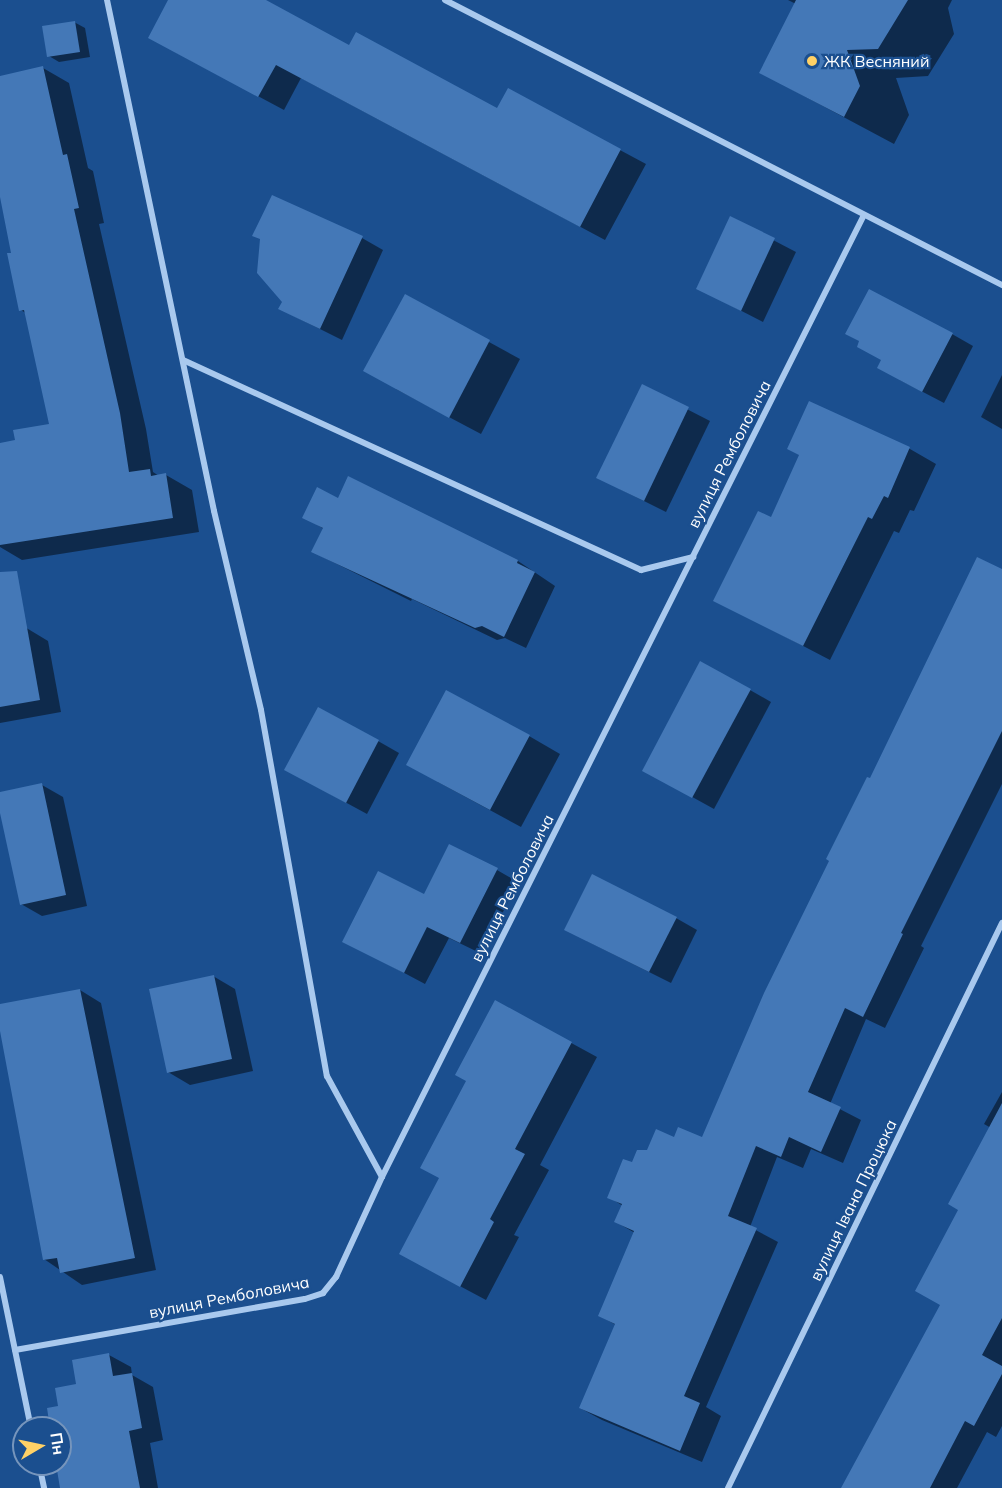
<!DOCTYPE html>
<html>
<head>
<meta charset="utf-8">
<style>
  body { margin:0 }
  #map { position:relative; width:1002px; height:1488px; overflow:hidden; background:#1b4f8f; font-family:Mulish,sans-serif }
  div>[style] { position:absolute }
  .shadow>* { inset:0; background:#0007 }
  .building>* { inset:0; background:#4478b7 }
  .street>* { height:6px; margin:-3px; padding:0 3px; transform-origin:3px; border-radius:3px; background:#a9c9ee }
  .dots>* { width:16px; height:16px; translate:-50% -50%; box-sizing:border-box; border:3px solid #1b4f8f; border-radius:50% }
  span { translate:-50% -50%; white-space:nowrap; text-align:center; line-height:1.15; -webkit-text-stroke:4.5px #1b4f8f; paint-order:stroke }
  .poi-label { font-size:16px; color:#fff }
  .left { translate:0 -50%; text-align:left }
  .street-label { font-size:16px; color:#fff }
  .north { position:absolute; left:12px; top:1416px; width:60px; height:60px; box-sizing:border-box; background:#1b4f8f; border:2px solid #7695bc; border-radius:50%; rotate:81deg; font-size:16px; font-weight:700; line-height:24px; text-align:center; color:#fff }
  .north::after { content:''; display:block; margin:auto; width:21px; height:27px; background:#ffd166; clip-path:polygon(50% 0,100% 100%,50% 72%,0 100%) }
</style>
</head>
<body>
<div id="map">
  <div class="shadow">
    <div style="clip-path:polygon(170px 0,263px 0,350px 47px,498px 110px,508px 90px,646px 164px,605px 240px,301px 78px,284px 110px,175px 52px)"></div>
    <div style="clip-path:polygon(788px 0,952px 0,948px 8px,954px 34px,928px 76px,896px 78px,909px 115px,894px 144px,761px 73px,796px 4px)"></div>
    <div style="clip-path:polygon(74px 22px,85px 28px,90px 57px,59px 62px,49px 56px)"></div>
    <div style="clip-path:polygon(43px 68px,69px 83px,88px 168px,93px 171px,104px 223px,99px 224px,146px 429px,153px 472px,159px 476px,166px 475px,192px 490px,199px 532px,22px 560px,0 547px,0 444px,17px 442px,51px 425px,27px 314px,21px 310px,13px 254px,0 190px,0 77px)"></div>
    <div style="clip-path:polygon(731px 218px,796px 252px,763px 322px,697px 288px)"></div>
    <div style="clip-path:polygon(362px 238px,383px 250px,342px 340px,280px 309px)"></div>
    <div style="clip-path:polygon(405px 296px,520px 359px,481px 434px,396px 389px)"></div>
    <div style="clip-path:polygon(952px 334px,973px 346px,944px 403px,900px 380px)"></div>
    <div style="clip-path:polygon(1002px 375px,1002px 429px,981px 417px)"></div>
    <div style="clip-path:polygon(642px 386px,710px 421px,666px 512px,620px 489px)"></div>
    <div style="clip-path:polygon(810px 403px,910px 449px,936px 464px,914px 511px,910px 510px,899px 533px,894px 531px,830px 660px,715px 600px,771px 519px,801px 456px)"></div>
    <div style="clip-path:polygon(349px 478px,518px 561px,555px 586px,526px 648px,505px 638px,497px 640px,412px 599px,411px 601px,313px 552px,324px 529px,304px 517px,338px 500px)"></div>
    <div style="clip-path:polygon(1002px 570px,1002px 784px,921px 946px,924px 948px,885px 1028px,866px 1019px,830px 1104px,861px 1120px,843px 1163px,811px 1149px,803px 1168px,777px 1157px,750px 1227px,778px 1242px,706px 1407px,721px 1416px,702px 1462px,602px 1420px,580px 1408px,616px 1325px,600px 1316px,635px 1233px,616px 1222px,623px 1206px,609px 1197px,633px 1164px,648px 1152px,675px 1139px,703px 1139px,870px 780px)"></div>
    <div style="clip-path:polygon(0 612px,48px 641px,61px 712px,0 723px)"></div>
    <div style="clip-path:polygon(750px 690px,771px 702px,714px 809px,665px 782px)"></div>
    <div style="clip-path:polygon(529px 736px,560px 754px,521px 827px,438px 782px)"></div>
    <div style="clip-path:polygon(378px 741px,399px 753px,367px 814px,308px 782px)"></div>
    <div style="clip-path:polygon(42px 785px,63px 797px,87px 906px,42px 916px,21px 904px,0 806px,0 794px)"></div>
    <div style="clip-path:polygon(497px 870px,518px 882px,482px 954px,449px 938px,425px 984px,344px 941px,424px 896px)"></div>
    <div style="clip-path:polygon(676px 918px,697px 930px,671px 983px,587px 941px)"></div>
    <div style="clip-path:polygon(213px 976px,235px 989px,253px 1071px,190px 1085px,168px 1072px)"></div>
    <div style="clip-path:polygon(80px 990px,101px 1003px,156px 1270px,82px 1285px,44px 1259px,0 1024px,0 1006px)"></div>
    <div style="clip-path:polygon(496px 1002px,597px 1057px,540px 1165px,549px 1170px,514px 1235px,519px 1237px,486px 1300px,426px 1268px,441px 1178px,468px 1081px)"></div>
    <div style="clip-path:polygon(1002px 1092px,1002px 1426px,996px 1437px,987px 1432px,957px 1488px,850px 1488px,942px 1305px,960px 1210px,991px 1128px,984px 1124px)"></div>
    <div style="clip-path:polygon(109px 1355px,131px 1367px,132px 1375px,153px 1387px,163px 1440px,150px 1443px,158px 1488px,62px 1488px,58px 1464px,60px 1464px,60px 1428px,52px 1428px,60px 1407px)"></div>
  </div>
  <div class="building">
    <div style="clip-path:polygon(168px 0,266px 0,349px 45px,356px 32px,497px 108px,508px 88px,621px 149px,580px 227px,276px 65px,258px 97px,148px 38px)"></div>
    <div style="clip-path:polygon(796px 0,908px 0,878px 49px,847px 50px,860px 86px,844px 117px,759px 73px)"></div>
    <div style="clip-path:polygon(75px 21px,80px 52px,47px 57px,42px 26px)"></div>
    <div style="clip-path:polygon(43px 66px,63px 155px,67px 154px,79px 208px,74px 209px,120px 413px,129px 472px,150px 469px,151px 476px,166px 473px,173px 518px,0 545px,0 443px,15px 440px,13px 430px,49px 424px,24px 310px,19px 311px,7px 253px,11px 253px,0 197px,0 76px)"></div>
    <div style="clip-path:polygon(272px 195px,363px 236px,320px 329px,278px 309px,282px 302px,257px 273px,260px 239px,252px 236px)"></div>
    <div style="clip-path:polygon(730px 216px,775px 238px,741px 311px,696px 289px)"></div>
    <div style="clip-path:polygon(869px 289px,953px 333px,922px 392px,877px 368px,881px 360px,857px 347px,859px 341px,845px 334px)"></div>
    <div style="clip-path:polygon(405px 294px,490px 340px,449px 418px,363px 371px)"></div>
    <div style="clip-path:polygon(642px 384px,689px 407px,644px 501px,596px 478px)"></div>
    <div style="clip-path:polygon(809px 401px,910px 447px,888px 498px,884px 496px,872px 519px,868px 517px,803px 646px,713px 601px,758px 511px,771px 517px,799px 455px,787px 449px)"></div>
    <div style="clip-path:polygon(348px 476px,518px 560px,517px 563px,535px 572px,504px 637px,482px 626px,475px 628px,311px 552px,323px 528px,302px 518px,317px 487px,338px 498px)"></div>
    <div style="clip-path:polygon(977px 557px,1002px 569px,1002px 731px,901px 933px,903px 934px,863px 1017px,845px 1008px,808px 1092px,841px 1107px,821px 1152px,789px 1137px,781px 1157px,756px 1146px,728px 1216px,757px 1228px,684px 1396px,700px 1403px,680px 1451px,579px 1408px,615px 1324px,598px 1316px,634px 1231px,614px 1222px,622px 1204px,607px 1198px,623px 1159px,632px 1162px,637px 1150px,647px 1150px,656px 1129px,674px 1137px,678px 1127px,702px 1137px,764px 993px,829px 861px,826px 859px,867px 777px,870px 778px)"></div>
    <div style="clip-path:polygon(17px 571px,40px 700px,0 707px,0 572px)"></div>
    <div style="clip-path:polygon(700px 661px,751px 689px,692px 798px,642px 771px)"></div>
    <div style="clip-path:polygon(446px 690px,530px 735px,490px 810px,406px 765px)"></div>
    <div style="clip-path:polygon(318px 707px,379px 740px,346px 803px,284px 770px)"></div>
    <div style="clip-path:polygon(42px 783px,66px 895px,20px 905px,0 813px,0 792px)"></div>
    <div style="clip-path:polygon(449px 844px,498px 868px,460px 943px,427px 927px,404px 973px,342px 942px,378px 871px,424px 894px)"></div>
    <div style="clip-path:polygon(592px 874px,677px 917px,649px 972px,564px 930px)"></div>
    <div style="clip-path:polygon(214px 975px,232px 1059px,167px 1073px,149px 989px)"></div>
    <div style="clip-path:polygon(80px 989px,135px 1258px,60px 1273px,57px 1258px,43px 1260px,0 1031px,0 1004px)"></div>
    <div style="clip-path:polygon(495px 1000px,572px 1042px,515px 1149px,525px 1154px,490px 1219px,494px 1222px,460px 1287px,399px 1254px,439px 1178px,420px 1168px,466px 1081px,455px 1075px)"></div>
    <div style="clip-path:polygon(1002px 1103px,1002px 1318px,982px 1355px,1002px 1366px,1002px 1374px,974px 1426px,965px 1421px,930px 1488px,841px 1488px,940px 1305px,915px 1291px,958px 1210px,948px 1204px)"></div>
    <div style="clip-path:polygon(109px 1353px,113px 1376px,132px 1373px,142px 1428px,129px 1431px,140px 1488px,60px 1488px,56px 1464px,60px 1464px,60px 1428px,50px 1428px,47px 1408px,58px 1406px,55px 1388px,76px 1384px,72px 1360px)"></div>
  </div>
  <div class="street">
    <div style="left:107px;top:0;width:522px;rotate:78.17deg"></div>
    <div style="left:214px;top:511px;width:204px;rotate:76.7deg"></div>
    <div style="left:261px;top:710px;width:372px;rotate:79.8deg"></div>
    <div style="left:327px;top:1076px;width:115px;rotate:61.4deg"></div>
    <div style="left:445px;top:0;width:626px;rotate:27.1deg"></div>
    <div style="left:183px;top:360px;width:504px;rotate:24.63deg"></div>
    <div style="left:641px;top:570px;width:54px;rotate:-14deg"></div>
    <div style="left:0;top:1277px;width:154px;rotate:78.4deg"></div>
    <div style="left:15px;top:1350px;width:294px;rotate:-10deg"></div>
    <div style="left:305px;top:1299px;width:19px;rotate:-18deg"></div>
    <div style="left:323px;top:1293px;width:21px;rotate:-51deg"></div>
    <div style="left:336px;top:1277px;width:110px;rotate:-65.3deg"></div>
    <div style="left:382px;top:1177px;width:1076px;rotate:-63.39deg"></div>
    <div style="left:39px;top:1464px;width:25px;rotate:78deg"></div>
    <div style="left:728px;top:1488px;width:628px;rotate:-64.13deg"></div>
  </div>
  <div class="dots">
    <div style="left:812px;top:61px;background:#ffd166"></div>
  </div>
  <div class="poi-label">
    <span class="left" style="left:824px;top:61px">ЖК Весняний</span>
  </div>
  <div class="street-label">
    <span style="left:729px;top:454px;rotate:-63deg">вулиця Ремболовича</span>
    <span style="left:512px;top:888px;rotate:-63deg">вулиця Ремболовича</span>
    <span style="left:853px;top:1200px;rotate:-64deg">вулиця Івана Процюка</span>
    <span style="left:229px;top:1297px;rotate:-11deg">вулиця Ремболовича</span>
  </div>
  <div class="north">Пн</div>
</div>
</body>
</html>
